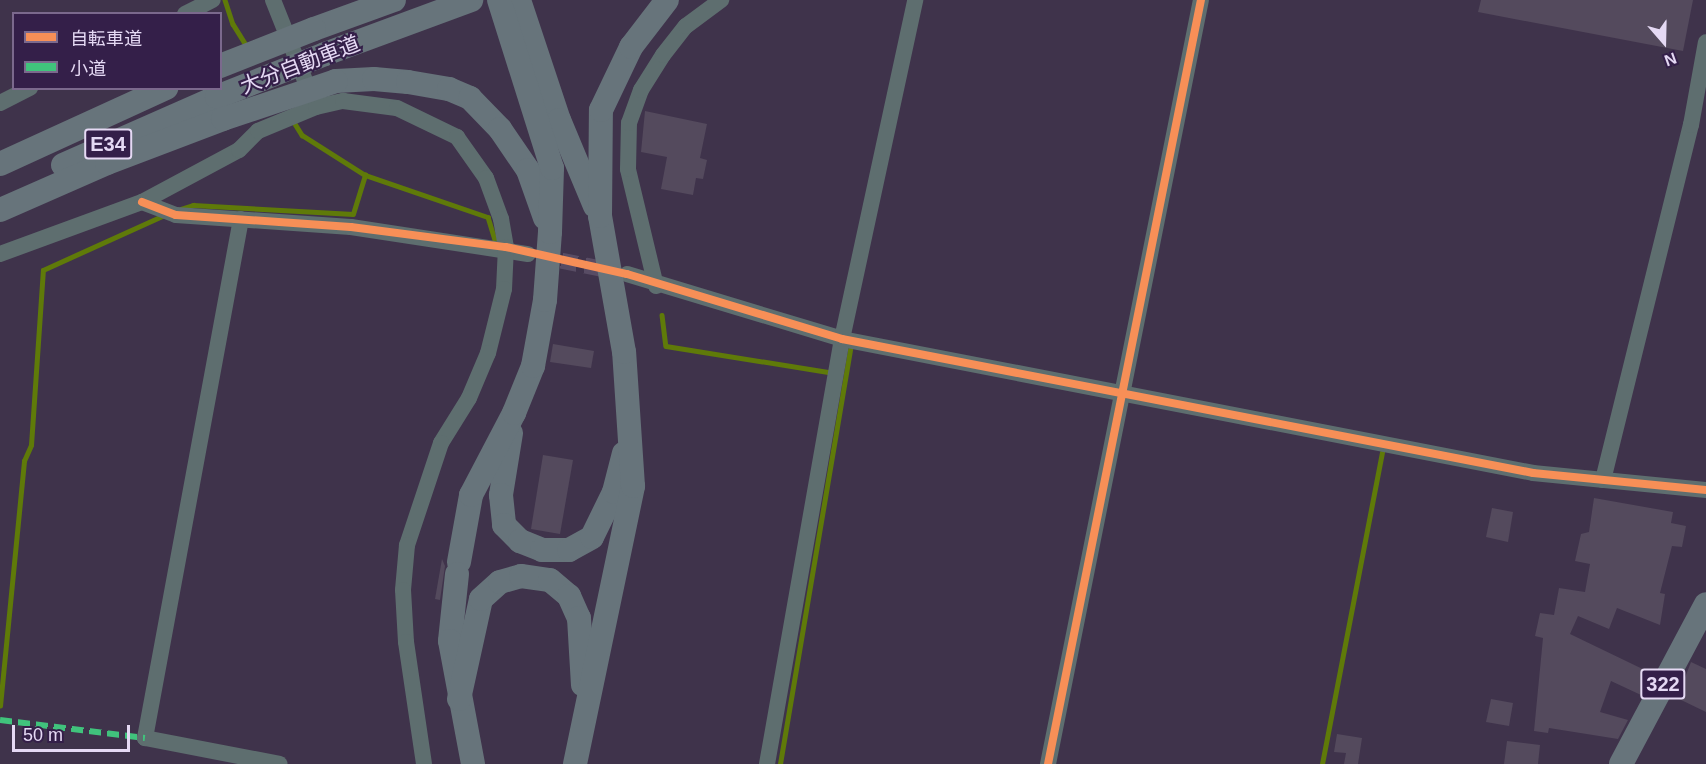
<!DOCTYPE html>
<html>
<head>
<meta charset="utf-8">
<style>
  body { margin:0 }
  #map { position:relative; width:1706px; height:764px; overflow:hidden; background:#3f334b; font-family:Helvetica,"Noto Sans JP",sans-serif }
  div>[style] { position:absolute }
  .stream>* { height:4.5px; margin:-2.25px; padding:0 2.25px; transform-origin:2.25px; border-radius:2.25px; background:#5f7a09 }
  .building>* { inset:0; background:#544a5d }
  .minor-tunnel>* { height:16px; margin-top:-8px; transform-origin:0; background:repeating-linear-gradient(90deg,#584c64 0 16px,transparent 0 24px) }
  .minor>* { height:16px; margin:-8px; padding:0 8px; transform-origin:8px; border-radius:8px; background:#5e6e6f }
  .highway>* { height:24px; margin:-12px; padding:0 12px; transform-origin:12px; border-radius:12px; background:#67747b }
  .highway-bridge>* { height:24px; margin:-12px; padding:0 12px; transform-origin:12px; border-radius:12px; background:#67747b }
  .quiet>* { height:6px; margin-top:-3px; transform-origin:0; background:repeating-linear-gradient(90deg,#40c37c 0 12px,transparent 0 18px) }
  .cycleway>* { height:8px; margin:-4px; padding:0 4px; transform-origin:4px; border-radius:4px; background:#f78f57 }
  span { translate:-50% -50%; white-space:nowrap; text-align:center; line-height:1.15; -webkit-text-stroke:4.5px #341f49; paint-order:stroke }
  .shield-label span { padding:2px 4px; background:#341f49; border:2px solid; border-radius:4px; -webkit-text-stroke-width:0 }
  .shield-label { font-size:20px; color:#e5d9f4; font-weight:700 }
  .street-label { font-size:21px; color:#e5d9f4 }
  .legend { position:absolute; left:12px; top:12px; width:210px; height:78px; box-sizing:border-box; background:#341f49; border:2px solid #7b698d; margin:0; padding:8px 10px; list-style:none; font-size:18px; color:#e5d9f4 }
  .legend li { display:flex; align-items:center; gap:12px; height:30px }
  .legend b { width:30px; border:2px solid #7b698d }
  .north { position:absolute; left:1634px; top:12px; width:60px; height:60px; -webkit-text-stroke:4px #341f49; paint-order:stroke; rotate:160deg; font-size:16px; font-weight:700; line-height:24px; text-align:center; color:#e5d9f4 }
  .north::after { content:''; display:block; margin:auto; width:21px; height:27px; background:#e5d9f4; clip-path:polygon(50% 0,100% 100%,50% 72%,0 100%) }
  .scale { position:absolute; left:12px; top:725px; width:118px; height:27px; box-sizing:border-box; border:3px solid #e5d9f4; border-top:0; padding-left:8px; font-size:18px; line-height:21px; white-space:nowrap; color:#e5d9f4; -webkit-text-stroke:4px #341f49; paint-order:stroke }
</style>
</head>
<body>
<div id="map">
  <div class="stream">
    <div style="left:225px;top:0;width:25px;rotate:72deg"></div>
    <div style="left:233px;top:24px;width:28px;rotate:58deg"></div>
    <div style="left:292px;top:119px;width:19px;rotate:58deg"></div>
    <div style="left:302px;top:135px;width:75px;rotate:32.4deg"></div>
    <div style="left:365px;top:175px;width:130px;rotate:18.9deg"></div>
    <div style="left:488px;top:217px;width:27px;rotate:73deg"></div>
    <div style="left:181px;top:209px;width:13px;rotate:-18deg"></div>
    <div style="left:193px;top:205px;width:160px;rotate:3.2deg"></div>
    <div style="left:353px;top:214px;width:41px;rotate:-72.9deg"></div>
    <div style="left:662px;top:315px;width:31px;rotate:83deg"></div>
    <div style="left:666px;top:346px;width:170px;rotate:9.1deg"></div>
    <div style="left:0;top:706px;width:246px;rotate:-84.4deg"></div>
    <div style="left:24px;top:461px;width:17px;rotate:-66deg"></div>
    <div style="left:31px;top:445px;width:175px;rotate:-86.1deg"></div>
    <div style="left:43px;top:270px;width:131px;rotate:-24.4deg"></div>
    <div style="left:780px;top:764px;width:420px;rotate:-80.4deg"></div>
    <div style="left:1322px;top:764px;width:317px;rotate:-79.1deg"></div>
  </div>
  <div class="building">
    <div style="clip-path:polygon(1481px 0,1693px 0,1683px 51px,1478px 12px)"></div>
    <div style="clip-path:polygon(645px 111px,707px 124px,700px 158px,707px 160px,703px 179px,696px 178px,693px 195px,661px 189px,667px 157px,641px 152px)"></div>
    <div style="clip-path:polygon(553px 344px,594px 351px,591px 368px,550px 362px)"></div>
    <div style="clip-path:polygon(543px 455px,573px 460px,560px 534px,531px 529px)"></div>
    <div style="clip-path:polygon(1594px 498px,1673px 512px,1671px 523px,1686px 526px,1682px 547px,1672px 546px,1660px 593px,1665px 594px,1660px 625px,1617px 608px,1609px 629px,1578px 616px,1570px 634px,1653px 674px,1641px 695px,1611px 681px,1600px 712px,1628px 720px,1618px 739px,1549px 728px,1548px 733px,1534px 731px,1543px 638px,1535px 636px,1540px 613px,1554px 615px,1559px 588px,1585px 592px,1590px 564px,1575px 561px,1581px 534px,1589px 532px)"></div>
    <div style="clip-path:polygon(1492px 508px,1513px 512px,1508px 542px,1486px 537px)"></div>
    <div style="clip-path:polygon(442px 559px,445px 566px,440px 600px,435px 599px)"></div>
    <div style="clip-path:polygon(1691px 662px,1706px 669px,1706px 712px,1677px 698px)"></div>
    <div style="clip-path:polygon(1491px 699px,1513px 703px,1509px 726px,1486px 722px)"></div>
    <div style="clip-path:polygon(1337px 734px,1362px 738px,1358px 764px,1344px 764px,1346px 753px,1334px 752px)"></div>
    <div style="clip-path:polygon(1507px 741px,1540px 745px,1538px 764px,1504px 764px)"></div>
  </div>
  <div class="minor-tunnel">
    <div style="left:538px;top:256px;width:82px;rotate:11.3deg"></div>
  </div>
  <div class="minor">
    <div style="left:273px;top:0;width:105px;rotate:68.3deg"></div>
    <div style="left:185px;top:14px;width:31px;rotate:-27deg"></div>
    <div style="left:0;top:103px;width:34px;rotate:-27deg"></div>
    <div style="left:142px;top:202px;width:36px;rotate:21deg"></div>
    <div style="left:176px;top:215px;width:175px;rotate:3.9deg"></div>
    <div style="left:351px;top:227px;width:179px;rotate:8.7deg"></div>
    <div style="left:241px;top:219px;width:528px;rotate:100.48deg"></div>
    <div style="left:145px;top:738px;width:137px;rotate:10.9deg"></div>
    <div style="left:0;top:254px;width:151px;rotate:-20.1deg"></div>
    <div style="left:142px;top:202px;width:110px;rotate:-28.2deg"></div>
    <div style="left:239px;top:150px;width:27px;rotate:-45deg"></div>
    <div style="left:258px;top:131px;width:63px;rotate:-22.5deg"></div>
    <div style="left:316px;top:107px;width:28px;rotate:-13deg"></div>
    <div style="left:343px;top:101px;width:54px;rotate:7.4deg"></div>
    <div style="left:397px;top:108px;width:67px;rotate:25.8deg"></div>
    <div style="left:457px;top:137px;width:50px;rotate:54.7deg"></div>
    <div style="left:486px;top:178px;width:44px;rotate:69.9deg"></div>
    <div style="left:501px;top:219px;width:28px;rotate:80deg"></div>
    <div style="left:506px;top:247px;width:42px;rotate:92.7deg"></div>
    <div style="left:504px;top:289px;width:66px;rotate:104deg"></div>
    <div style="left:488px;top:353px;width:49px;rotate:112.9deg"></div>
    <div style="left:469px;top:398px;width:53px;rotate:121.9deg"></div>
    <div style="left:441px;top:443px;width:108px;rotate:108.4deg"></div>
    <div style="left:407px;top:545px;width:45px;rotate:95.1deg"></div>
    <div style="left:403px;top:590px;width:52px;rotate:86.7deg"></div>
    <div style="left:406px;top:642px;width:123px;rotate:81.6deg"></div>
    <div style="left:627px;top:274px;width:225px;rotate:16.8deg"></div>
    <div style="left:842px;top:339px;width:704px;rotate:10.97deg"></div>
    <div style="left:1533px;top:473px;width:174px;rotate:5.6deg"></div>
    <div style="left:656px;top:286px;width:120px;rotate:-103.5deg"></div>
    <div style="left:628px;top:169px;width:46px;rotate:-88.8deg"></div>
    <div style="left:629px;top:123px;width:35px;rotate:-70deg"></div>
    <div style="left:641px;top:90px;width:41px;rotate:-57.8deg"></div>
    <div style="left:663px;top:55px;width:37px;rotate:-52deg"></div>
    <div style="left:686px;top:26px;width:44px;rotate:-36.6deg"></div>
    <div style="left:1603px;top:480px;width:366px;rotate:-76.1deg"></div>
    <div style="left:1691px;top:125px;width:84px;rotate:-79.8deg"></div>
    <div style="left:767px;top:764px;width:432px;rotate:-80deg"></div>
    <div style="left:842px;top:339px;width:347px;rotate:-77.8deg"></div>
    <div style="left:1048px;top:764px;width:779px;rotate:-78.68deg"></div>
  </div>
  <div class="highway">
    <div style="left:519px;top:0;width:126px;rotate:71.6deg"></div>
    <div style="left:559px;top:120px;width:93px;rotate:67.3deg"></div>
    <div style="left:314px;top:29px;width:85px;rotate:-19.9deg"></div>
    <div style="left:325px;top:54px;width:156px;rotate:-20.3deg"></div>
    <div style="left:336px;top:81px;width:38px;rotate:-3deg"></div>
    <div style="left:374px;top:79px;width:34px;rotate:5deg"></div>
    <div style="left:408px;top:82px;width:42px;rotate:9.7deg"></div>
    <div style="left:449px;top:89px;width:23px;rotate:23deg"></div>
    <div style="left:470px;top:98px;width:43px;rotate:45.9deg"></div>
    <div style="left:500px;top:129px;width:50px;rotate:55.7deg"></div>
    <div style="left:528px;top:170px;width:51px;rotate:70.5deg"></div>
    <div style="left:0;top:164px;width:183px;rotate:-24.6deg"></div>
    <div style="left:63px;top:165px;width:168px;rotate:-23.8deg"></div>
    <div style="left:0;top:210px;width:117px;rotate:-23.7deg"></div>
    <div style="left:107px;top:163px;width:124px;rotate:-20.8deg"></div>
    <div style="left:511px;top:433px;width:63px;rotate:99.2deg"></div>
    <div style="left:501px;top:495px;width:30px;rotate:84deg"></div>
    <div style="left:504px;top:525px;width:23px;rotate:45deg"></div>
    <div style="left:520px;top:541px;width:24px;rotate:22deg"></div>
    <div style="left:542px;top:550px;width:27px"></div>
    <div style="left:569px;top:550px;width:26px;rotate:-29deg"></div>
    <div style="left:592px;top:537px;width:50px;rotate:-63.9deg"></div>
    <div style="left:614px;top:492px;width:40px;rotate:-75.6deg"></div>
    <div style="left:459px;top:562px;width:68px;rotate:-79.8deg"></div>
    <div style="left:471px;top:495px;width:93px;rotate:-62.3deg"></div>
    <div style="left:514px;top:413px;width:51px;rotate:-68deg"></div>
    <div style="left:533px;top:366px;width:67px;rotate:-79.7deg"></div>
    <div style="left:545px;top:300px;width:68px;rotate:-85.8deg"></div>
    <div style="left:550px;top:232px;width:64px;rotate:-88.2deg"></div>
    <div style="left:552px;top:168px;width:176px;rotate:-107.5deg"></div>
    <div style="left:457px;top:574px;width:67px;rotate:96deg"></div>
    <div style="left:450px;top:641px;width:125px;rotate:79.4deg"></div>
    <div style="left:459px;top:699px;width:102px;rotate:-77.6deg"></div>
    <div style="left:481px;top:599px;width:25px;rotate:-42deg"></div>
    <div style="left:500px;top:582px;width:22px;rotate:-16deg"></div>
    <div style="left:521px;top:576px;width:29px;rotate:8deg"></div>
    <div style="left:550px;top:580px;width:25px;rotate:40deg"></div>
    <div style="left:569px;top:596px;width:24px;rotate:66deg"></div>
    <div style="left:579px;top:618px;width:67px;rotate:86.6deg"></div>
    <div style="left:575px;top:764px;width:284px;rotate:-78.2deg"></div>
    <div style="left:633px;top:486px;width:134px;rotate:-93.8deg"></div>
    <div style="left:624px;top:352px;width:138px;rotate:-100deg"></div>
    <div style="left:600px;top:216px;width:106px;rotate:-89.5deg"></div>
    <div style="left:601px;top:110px;width:70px;rotate:-64.5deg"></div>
    <div style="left:631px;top:47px;width:59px;rotate:-52.5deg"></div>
    <div style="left:1621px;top:764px;width:181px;rotate:-62deg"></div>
  </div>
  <div class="highway-bridge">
    <div style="left:220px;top:66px;width:101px;rotate:-21.5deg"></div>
    <div style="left:217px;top:97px;width:116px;rotate:-21.7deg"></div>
    <div style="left:223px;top:119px;width:119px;rotate:-18.6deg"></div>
  </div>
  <div class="quiet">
    <div style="left:0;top:720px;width:146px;rotate:7.1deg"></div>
  </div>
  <div class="cycleway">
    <div style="left:142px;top:202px;width:36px;rotate:21deg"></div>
    <div style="left:176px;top:215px;width:175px;rotate:3.9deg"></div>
    <div style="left:351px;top:227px;width:156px;rotate:7.4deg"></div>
    <div style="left:506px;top:247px;width:124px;rotate:12.6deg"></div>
    <div style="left:627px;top:274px;width:225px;rotate:16.8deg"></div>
    <div style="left:842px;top:339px;width:704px;rotate:10.97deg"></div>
    <div style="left:1533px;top:473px;width:174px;rotate:5.6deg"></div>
    <div style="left:1048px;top:764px;width:779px;rotate:-78.68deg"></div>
  </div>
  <div class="shield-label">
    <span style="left:108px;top:144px">E34</span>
    <span style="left:1663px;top:684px">322</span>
  </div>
  <div class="street-label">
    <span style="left:300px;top:65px;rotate:-21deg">大分自動車道</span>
  </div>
  <ul class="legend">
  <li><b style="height:8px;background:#f78f57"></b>自転車道</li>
  <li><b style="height:8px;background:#40c37c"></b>小道</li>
  </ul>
  <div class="north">N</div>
  <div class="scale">50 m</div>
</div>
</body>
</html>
